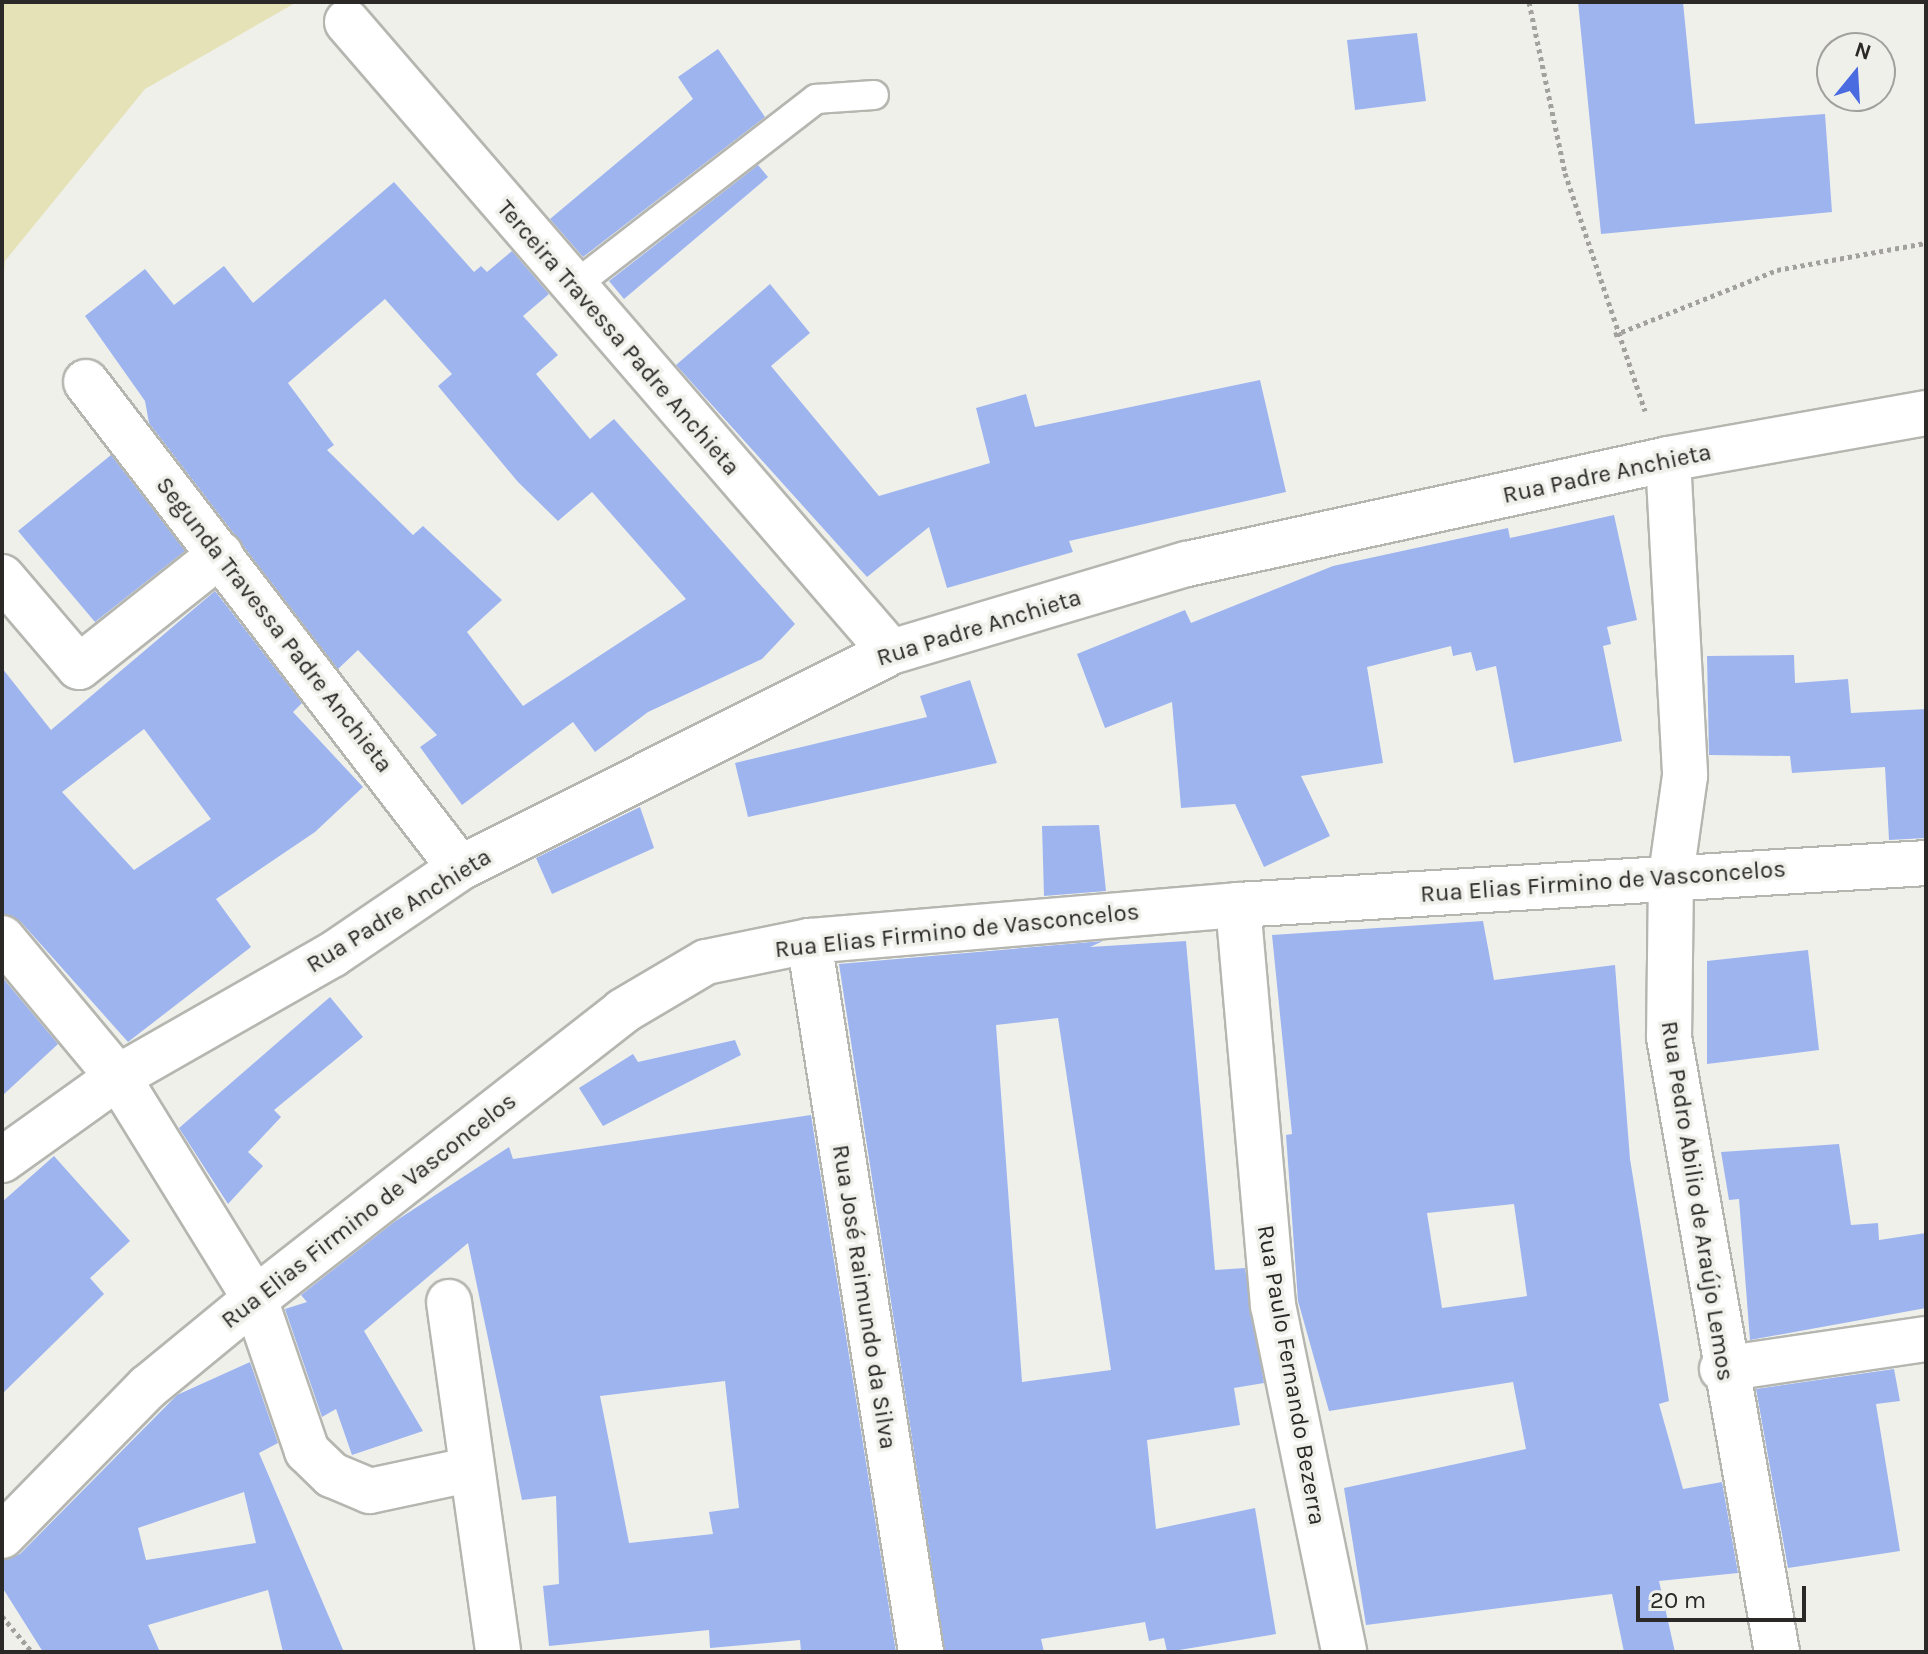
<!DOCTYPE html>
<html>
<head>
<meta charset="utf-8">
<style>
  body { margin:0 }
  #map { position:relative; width:1928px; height:1654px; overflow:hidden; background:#f0f0eb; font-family:Karla,sans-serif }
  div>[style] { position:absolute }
  .green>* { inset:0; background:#e5e2b8 }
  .building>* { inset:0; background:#9db4ef }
  .path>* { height:5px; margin-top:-2.5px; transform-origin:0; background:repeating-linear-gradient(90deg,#a2a19e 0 4px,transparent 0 8px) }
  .roads { filter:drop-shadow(2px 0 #b6b6b1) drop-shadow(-2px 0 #b6b6b1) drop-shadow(0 2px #b6b6b1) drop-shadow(0 -2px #b6b6b1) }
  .service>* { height:28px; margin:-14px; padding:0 14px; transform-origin:14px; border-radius:14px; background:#fff }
  .minor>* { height:44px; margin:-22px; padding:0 22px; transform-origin:22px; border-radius:22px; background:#fff }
  .tertiary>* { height:44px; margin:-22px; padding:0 22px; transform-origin:22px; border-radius:22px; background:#fff }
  span { translate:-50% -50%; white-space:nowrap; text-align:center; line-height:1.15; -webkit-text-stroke:7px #f0f0eb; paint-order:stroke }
  .street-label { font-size:24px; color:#2a2927 }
  .frame { position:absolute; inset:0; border:4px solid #2a2927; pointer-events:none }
  .north { position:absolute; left:1816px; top:32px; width:80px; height:80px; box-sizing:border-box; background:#f0f0eb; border:2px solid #a1a09d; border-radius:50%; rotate:18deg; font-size:22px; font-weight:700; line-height:32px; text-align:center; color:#2a2927 }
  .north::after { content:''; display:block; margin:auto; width:28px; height:36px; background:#4b6ce0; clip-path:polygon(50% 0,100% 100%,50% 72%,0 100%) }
  .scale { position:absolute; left:1636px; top:1586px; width:170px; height:36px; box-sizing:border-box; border:4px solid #2a2927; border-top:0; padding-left:10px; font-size:24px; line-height:28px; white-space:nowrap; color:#2a2927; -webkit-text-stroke:6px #f0f0eb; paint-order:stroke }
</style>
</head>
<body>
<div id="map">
  <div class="green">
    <div style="clip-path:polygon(2px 2px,297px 2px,145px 89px,5px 261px,2px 298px)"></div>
  </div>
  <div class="building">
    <div style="clip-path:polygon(1578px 2px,1683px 2px,1695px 124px,1825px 114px,1832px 212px,1601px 234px)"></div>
    <div style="clip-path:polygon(1417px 33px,1426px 101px,1355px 110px,1347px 40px)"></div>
    <div style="clip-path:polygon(718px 49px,765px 117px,583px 257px,550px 219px,693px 99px,678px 77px)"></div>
    <div style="clip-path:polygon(758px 165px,768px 177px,624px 299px,609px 281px)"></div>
    <div style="clip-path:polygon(evenodd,394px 182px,474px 272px,481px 266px,487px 272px,512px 251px,549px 294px,523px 316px,558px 355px,536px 374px,590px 439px,614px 419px,795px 624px,762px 659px,648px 712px,595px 752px,573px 722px,462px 805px,420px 747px,437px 735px,358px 650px,338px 669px,149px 423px,145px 401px,85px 316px,145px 269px,174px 305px,224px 266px,253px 303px,394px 182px,385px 299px,452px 374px,438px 386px,518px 482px,558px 521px,592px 492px,686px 599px,523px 706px,467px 632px,502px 600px,423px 526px,413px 535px,327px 450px,334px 445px,288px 383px,385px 299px)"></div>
    <div style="clip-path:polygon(770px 284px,810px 333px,771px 366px,879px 496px,990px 463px,976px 408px,1026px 394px,1035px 427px,1260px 380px,1286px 492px,1069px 541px,1073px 552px,947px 588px,929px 527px,867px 577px,676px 365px)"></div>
    <div style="clip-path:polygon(111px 455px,185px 551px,95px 622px,18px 531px)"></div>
    <div style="clip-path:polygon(1614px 515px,1637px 620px,1607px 627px,1611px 644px,1603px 646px,1622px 741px,1514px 763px,1496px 666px,1476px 671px,1471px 652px,1453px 656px,1451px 646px,1367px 667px,1383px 763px,1301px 776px,1330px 836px,1264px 867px,1235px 804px,1181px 808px,1172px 702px,1105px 728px,1077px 654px,1185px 610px,1191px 623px,1333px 566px,1508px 528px,1510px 538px)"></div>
    <div style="clip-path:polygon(evenodd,215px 591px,302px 703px,293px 712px,363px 787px,315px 832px,216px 899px,251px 947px,128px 1042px,21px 922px,2px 914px,2px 668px,51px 730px,215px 591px,144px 729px,211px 819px,134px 870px,62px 792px,144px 729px)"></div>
    <div style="clip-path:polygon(1794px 655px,1795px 683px,1848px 679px,1851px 713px,1926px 709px,1926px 838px,1889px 840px,1885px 767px,1792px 773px,1790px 756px,1709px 755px,1707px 656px)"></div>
    <div style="clip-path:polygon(970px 680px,997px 763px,748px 817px,735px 763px,927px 717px,920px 696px)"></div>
    <div style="clip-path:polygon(640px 807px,654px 848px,552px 894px,536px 858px)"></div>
    <div style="clip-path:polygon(1099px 825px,1106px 891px,1044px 896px,1042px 826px)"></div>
    <div style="clip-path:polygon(evenodd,1483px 921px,1494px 980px,1615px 965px,1630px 1159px,1669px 1401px,1659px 1404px,1683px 1489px,1722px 1482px,1738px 1573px,1659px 1581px,1675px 1652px,1624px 1652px,1612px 1594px,1366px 1625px,1344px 1488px,1526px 1449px,1513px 1382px,1329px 1411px,1298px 1301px,1286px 1135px,1292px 1134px,1272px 935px,1483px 921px,1514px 1204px,1527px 1296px,1442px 1308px,1427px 1213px,1514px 1204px)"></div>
    <div style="clip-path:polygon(evenodd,1103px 941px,1090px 947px,1186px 941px,1215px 1270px,1245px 1268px,1264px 1383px,1234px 1388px,1240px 1425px,1147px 1440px,1156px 1529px,1255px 1508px,1276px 1634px,1167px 1652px,1164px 1638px,1149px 1641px,1145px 1622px,1041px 1639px,1044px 1652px,945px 1652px,839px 964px,1103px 941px,1058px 1018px,1111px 1370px,1022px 1382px,996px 1025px,1058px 1018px)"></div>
    <div style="clip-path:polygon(1808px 950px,1819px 1050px,1707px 1064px,1707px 961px)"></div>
    <div style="clip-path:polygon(2px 977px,58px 1044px,2px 1096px)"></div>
    <div style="clip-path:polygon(330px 997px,363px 1037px,274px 1110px,281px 1117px,248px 1152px,263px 1166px,228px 1204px,179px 1128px)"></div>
    <div style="clip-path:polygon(735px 1040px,741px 1055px,603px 1126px,579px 1088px,633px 1054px,638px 1062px)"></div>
    <div style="clip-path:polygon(evenodd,811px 1115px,896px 1652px,801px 1652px,800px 1640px,710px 1648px,709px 1630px,549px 1646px,543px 1586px,559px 1584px,556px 1496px,522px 1500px,468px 1243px,364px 1331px,423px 1431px,352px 1455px,336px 1409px,322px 1417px,285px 1309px,307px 1302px,301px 1295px,394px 1222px,509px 1147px,513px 1159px,811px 1115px,725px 1381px,739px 1508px,709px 1512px,713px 1534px,629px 1543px,600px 1396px,725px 1381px)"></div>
    <div style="clip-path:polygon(1839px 1144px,1851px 1225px,1878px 1223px,1879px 1240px,1926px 1233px,1926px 1308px,1750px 1340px,1739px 1199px,1729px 1200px,1721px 1152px)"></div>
    <div style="clip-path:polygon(54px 1156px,130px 1241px,90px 1278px,104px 1294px,2px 1394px,2px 1202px)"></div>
    <div style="clip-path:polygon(evenodd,250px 1362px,278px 1443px,259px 1453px,344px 1652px,283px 1652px,268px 1590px,148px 1625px,160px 1652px,43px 1652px,2px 1587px,2px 1560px,20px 1554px,177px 1395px,250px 1362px,244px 1492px,256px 1543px,146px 1560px,138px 1528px,244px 1492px)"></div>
    <div style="clip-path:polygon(1894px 1369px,1900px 1401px,1876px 1404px,1900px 1551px,1788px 1568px,1756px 1389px)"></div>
  </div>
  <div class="path">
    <div style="left:1529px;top:2px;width:175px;rotate:78.1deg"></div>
    <div style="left:1565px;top:173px;width:251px;rotate:71.4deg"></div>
    <div style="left:1614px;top:335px;width:175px;rotate:-21.7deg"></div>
    <div style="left:1777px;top:270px;width:151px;rotate:-10.3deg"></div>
    <div style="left:2px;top:1616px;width:47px;rotate:50.2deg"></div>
  </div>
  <div class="roads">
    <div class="service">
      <div style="left:574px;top:286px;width:306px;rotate:-37.7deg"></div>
      <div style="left:816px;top:99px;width:58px;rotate:-3.9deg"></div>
    </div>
    <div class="minor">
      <div style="left:347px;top:22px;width:832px;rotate:49.19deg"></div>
      <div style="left:86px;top:382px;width:613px;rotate:52.42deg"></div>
      <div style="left:1668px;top:459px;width:317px;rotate:86.9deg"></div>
      <div style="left:1685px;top:776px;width:101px;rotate:98deg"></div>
      <div style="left:1671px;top:876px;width:161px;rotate:90.7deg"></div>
      <div style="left:1669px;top:1037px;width:624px;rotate:80.04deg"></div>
      <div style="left:2px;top:577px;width:118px;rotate:49.5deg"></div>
      <div style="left:79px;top:667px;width:181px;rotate:-38.5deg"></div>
      <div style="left:1238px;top:905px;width:402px;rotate:85deg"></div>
      <div style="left:1273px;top:1305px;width:354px;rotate:78.4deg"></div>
      <div style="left:2px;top:938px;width:181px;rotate:50.2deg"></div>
      <div style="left:118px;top:1077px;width:261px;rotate:58.3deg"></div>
      <div style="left:255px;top:1299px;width:161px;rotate:71.1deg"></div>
      <div style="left:307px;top:1451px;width:35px;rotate:44deg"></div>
      <div style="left:332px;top:1475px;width:41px;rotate:22.8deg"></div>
      <div style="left:370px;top:1491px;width:100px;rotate:-12.1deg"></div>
      <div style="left:809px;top:941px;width:720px;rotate:81.05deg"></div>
      <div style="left:449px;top:1302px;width:353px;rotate:82deg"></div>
      <div style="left:1722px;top:1369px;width:206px;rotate:-8.4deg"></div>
      <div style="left:2px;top:1536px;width:209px;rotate:-45.6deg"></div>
      <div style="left:148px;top:1387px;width:139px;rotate:-39.4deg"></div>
      <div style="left:255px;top:1299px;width:467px;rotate:-38deg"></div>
      <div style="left:623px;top:1011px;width:96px;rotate:-30.6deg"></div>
      <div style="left:706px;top:962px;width:105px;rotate:-11.5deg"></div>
      <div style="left:809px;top:941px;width:431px;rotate:-4.8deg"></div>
      <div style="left:1238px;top:905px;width:689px;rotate:-3.49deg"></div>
    </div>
    <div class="tertiary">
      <div style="left:2px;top:1160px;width:143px;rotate:-35.6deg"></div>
      <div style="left:118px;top:1077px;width:246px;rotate:-29.7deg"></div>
      <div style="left:332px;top:955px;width:155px;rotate:-34.2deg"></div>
      <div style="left:460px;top:868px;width:482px;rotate:-26.6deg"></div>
      <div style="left:891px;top:652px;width:309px;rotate:-16.6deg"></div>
      <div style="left:1187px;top:564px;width:492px;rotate:-12.3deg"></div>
      <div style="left:1668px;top:459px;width:262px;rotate:-10.1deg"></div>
    </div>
  </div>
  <div class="street-label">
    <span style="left:618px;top:338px;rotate:49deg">Terceira Travessa Padre Anchieta</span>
    <span style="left:1607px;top:474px;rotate:-12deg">Rua Padre Anchieta</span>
    <span style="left:274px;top:625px;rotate:52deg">Segunda Travessa Padre Anchieta</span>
    <span style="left:979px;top:628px;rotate:-17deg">Rua Padre Anchieta</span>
    <span style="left:1603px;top:882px;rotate:-4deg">Rua Elias Firmino de Vasconcelos</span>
    <span style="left:399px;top:911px;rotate:-32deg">Rua Padre Anchieta</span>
    <span style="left:957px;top:931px;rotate:-6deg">Rua Elias Firmino de Vasconcelos</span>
    <span style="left:1697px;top:1201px;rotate:81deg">Rua Pedro Abilio de Araújo Lemos</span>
    <span style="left:369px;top:1211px;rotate:-38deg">Rua Elias Firmino de Vasconcelos</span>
    <span style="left:864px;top:1297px;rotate:81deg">Rua José Raimundo da Silva</span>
    <span style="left:1291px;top:1375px;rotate:80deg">Rua Paulo Fernando Bezerra</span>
  </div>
  <div class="frame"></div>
  <div class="north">N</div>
  <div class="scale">20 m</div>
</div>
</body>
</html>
